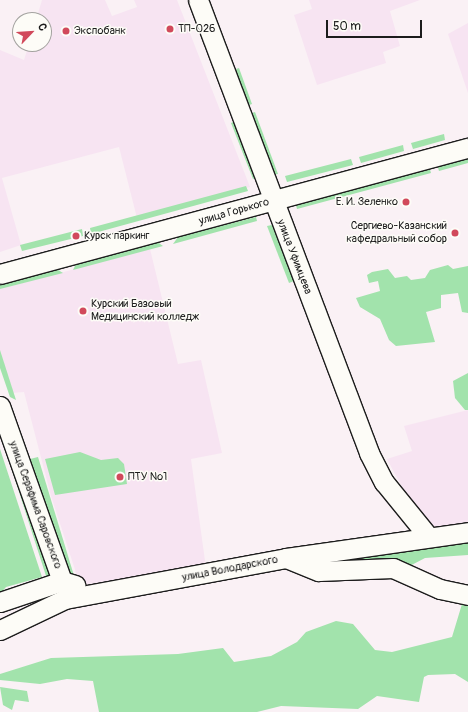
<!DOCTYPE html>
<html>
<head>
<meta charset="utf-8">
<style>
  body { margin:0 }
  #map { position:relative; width:468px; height:712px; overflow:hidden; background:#faf1f5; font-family:Pangolin,sans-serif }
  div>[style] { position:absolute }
  .built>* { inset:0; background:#f7e4f2 }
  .green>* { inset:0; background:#a2e3ac }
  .roads { filter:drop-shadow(1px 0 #1c1c1c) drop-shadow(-1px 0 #1c1c1c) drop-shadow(0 1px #1c1c1c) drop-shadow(0 -1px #1c1c1c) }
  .minor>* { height:19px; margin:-9.5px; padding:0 9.5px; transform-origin:9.5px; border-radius:9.5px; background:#fdfcf7 }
  .dots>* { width:11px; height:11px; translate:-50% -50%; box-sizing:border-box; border:2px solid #fdfcf7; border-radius:50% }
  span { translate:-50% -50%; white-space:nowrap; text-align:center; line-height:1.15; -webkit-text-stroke:3px #fdfcf7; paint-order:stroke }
  .poi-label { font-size:11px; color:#1c1c1c }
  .left { translate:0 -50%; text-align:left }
  .right { translate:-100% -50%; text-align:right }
  .street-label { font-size:11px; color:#1c1c1c }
  .north { position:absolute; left:12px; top:12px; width:40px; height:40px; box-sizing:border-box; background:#fdfcf7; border:1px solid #a3a29f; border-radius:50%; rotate:65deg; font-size:11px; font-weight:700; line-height:16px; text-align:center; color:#1c1c1c }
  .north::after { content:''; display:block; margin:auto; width:14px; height:18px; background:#d1495b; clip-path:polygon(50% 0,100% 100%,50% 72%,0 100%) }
  .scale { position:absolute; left:326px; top:20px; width:96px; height:18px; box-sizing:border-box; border:2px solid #1c1c1c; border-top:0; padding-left:5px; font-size:12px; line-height:14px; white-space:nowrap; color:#1c1c1c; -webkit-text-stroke:3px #fdfcf7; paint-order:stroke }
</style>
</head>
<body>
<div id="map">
  <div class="built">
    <div style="clip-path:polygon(42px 0,105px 0,112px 16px,137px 7px,134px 0,177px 0,250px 187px,137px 218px,119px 147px,2px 178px,21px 245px,0 252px,0 50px,24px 60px,29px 44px,44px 44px,44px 20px,36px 20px)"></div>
    <div style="clip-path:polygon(309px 0,420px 0,390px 11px,400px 46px,383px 52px,386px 63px,317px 85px,294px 15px,312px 9px)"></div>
    <div style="clip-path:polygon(468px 23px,468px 93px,448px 34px)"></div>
    <div style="clip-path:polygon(150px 249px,178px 364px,201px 360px,222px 453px,191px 459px,206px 568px,80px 585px,51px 496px,24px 392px,11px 393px,0 353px,0 289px)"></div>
    <div style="clip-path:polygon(468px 410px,468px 539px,432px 543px,387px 459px,412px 451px,404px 426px)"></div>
  </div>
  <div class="green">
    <div style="clip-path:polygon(239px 68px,252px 104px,246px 106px,233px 70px)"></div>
    <div style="clip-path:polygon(255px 112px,278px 174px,271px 175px,249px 114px)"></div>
    <div style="clip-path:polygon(237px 120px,259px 176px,253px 179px,231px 123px)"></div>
    <div style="clip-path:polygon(444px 134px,445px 140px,413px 149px,411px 143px)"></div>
    <div style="clip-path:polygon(403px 145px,404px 151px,361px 163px,359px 157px)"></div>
    <div style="clip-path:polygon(468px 156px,468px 163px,439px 171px,437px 164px)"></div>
    <div style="clip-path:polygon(351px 159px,353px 165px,287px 182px,285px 176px)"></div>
    <div style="clip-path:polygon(429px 166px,431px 173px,297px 209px,295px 201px)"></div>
    <div style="clip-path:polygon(246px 186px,248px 191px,91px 234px,90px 228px)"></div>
    <div style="clip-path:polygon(256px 217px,257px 221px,173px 244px,178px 237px)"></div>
    <div style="clip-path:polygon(272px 225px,294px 281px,289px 283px,267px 226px)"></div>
    <div style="clip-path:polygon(82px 229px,83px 236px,22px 251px,20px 245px)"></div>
    <div style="clip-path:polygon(156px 241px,163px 246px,73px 270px,77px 262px)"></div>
    <div style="clip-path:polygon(448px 265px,453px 269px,468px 266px,468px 313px,462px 312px,458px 293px,441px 295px,441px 308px,426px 312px,435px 342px,396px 346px,389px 340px,380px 319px,360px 307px,356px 298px,380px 291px,378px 281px,369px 283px,367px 275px,372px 272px,388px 269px,395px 278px,407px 276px,411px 280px,425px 278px,430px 270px)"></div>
    <div style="clip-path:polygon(55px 268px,63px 273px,0 289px,0 282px)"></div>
    <div style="clip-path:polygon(0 350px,16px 400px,10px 397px,0 368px)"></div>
    <div style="clip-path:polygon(468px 373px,468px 410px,465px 410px,455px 398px,453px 381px)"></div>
    <div style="clip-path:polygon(0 433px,54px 577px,47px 579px)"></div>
    <div style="clip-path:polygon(0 449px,42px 577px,6px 587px,0 594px)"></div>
    <div style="clip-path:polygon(80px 452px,101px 460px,118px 458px,124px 464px,127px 484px,55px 495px,45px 459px)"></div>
    <div style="clip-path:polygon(38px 457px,75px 579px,69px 573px,56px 544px,30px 459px)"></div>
    <div style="clip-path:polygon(468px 539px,468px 555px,425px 558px,404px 569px,306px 563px)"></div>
    <div style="clip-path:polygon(462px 604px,468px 605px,468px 682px,455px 674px,428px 675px,424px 677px,419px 702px,377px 696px,358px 709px,281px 706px,257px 712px,99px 712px,93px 681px,67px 679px,40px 684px,0 680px,0 674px,51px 658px,178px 654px,223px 648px,234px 662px,271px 656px,297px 642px,306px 632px,336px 621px,353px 624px,375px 650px,392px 652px,452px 637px)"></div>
    <div style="clip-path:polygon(0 687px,27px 691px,29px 702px,15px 700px,12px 710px,3px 705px)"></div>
  </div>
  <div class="roads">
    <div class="minor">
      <div style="left:198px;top:0;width:484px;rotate:69.3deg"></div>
      <div style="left:369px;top:453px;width:33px;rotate:63deg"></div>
      <div style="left:384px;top:482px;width:68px;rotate:50.9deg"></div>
      <div style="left:0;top:274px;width:485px;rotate:-15.1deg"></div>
      <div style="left:0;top:406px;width:186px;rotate:70.5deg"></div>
      <div style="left:286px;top:558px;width:35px;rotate:22deg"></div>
      <div style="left:319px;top:571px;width:74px;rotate:-2.3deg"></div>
      <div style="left:393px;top:568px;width:51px;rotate:24.1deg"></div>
      <div style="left:440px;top:589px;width:29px;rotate:12deg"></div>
      <div style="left:0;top:602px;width:65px;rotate:-18.7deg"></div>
      <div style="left:62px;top:581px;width:14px;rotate:17deg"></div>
      <div style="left:0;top:630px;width:72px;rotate:-25.5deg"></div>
      <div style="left:65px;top:599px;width:225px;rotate:-10.5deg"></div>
      <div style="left:286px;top:558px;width:184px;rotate:-8.1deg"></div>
    </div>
  </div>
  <div class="dots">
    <div style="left:170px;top:29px;background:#d1495b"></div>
    <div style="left:66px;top:31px;background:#d1495b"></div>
    <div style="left:406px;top:202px;background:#d1495b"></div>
    <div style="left:455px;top:233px;background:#d1495b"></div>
    <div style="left:76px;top:236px;background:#d1495b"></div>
    <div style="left:83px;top:311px;background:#d1495b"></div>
    <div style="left:120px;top:477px;background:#d1495b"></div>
  </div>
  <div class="poi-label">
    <span class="left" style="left:178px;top:29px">ТП-026</span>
    <span class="left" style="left:74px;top:31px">Экспобанк</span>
    <span class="right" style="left:398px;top:202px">Е. И. Зеленко</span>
    <span class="right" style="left:447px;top:233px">Сергиево-Казанский<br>кафедральный собор</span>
    <span class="left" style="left:84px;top:236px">Курск паркинг</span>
    <span class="left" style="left:91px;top:311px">Курский Базовый<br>Медицинский колледж</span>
    <span class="left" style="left:128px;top:477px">ПТУ №1</span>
  </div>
  <div class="street-label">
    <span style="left:234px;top:212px;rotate:-16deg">улица Горького</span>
    <span style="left:294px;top:257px;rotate:69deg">улица Уфимцева</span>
    <span style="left:35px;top:505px;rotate:70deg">улица Серафима Саровского</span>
    <span style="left:230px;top:569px;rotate:-11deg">улица Володарского</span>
  </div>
  <div class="north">С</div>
  <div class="scale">50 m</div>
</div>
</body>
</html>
